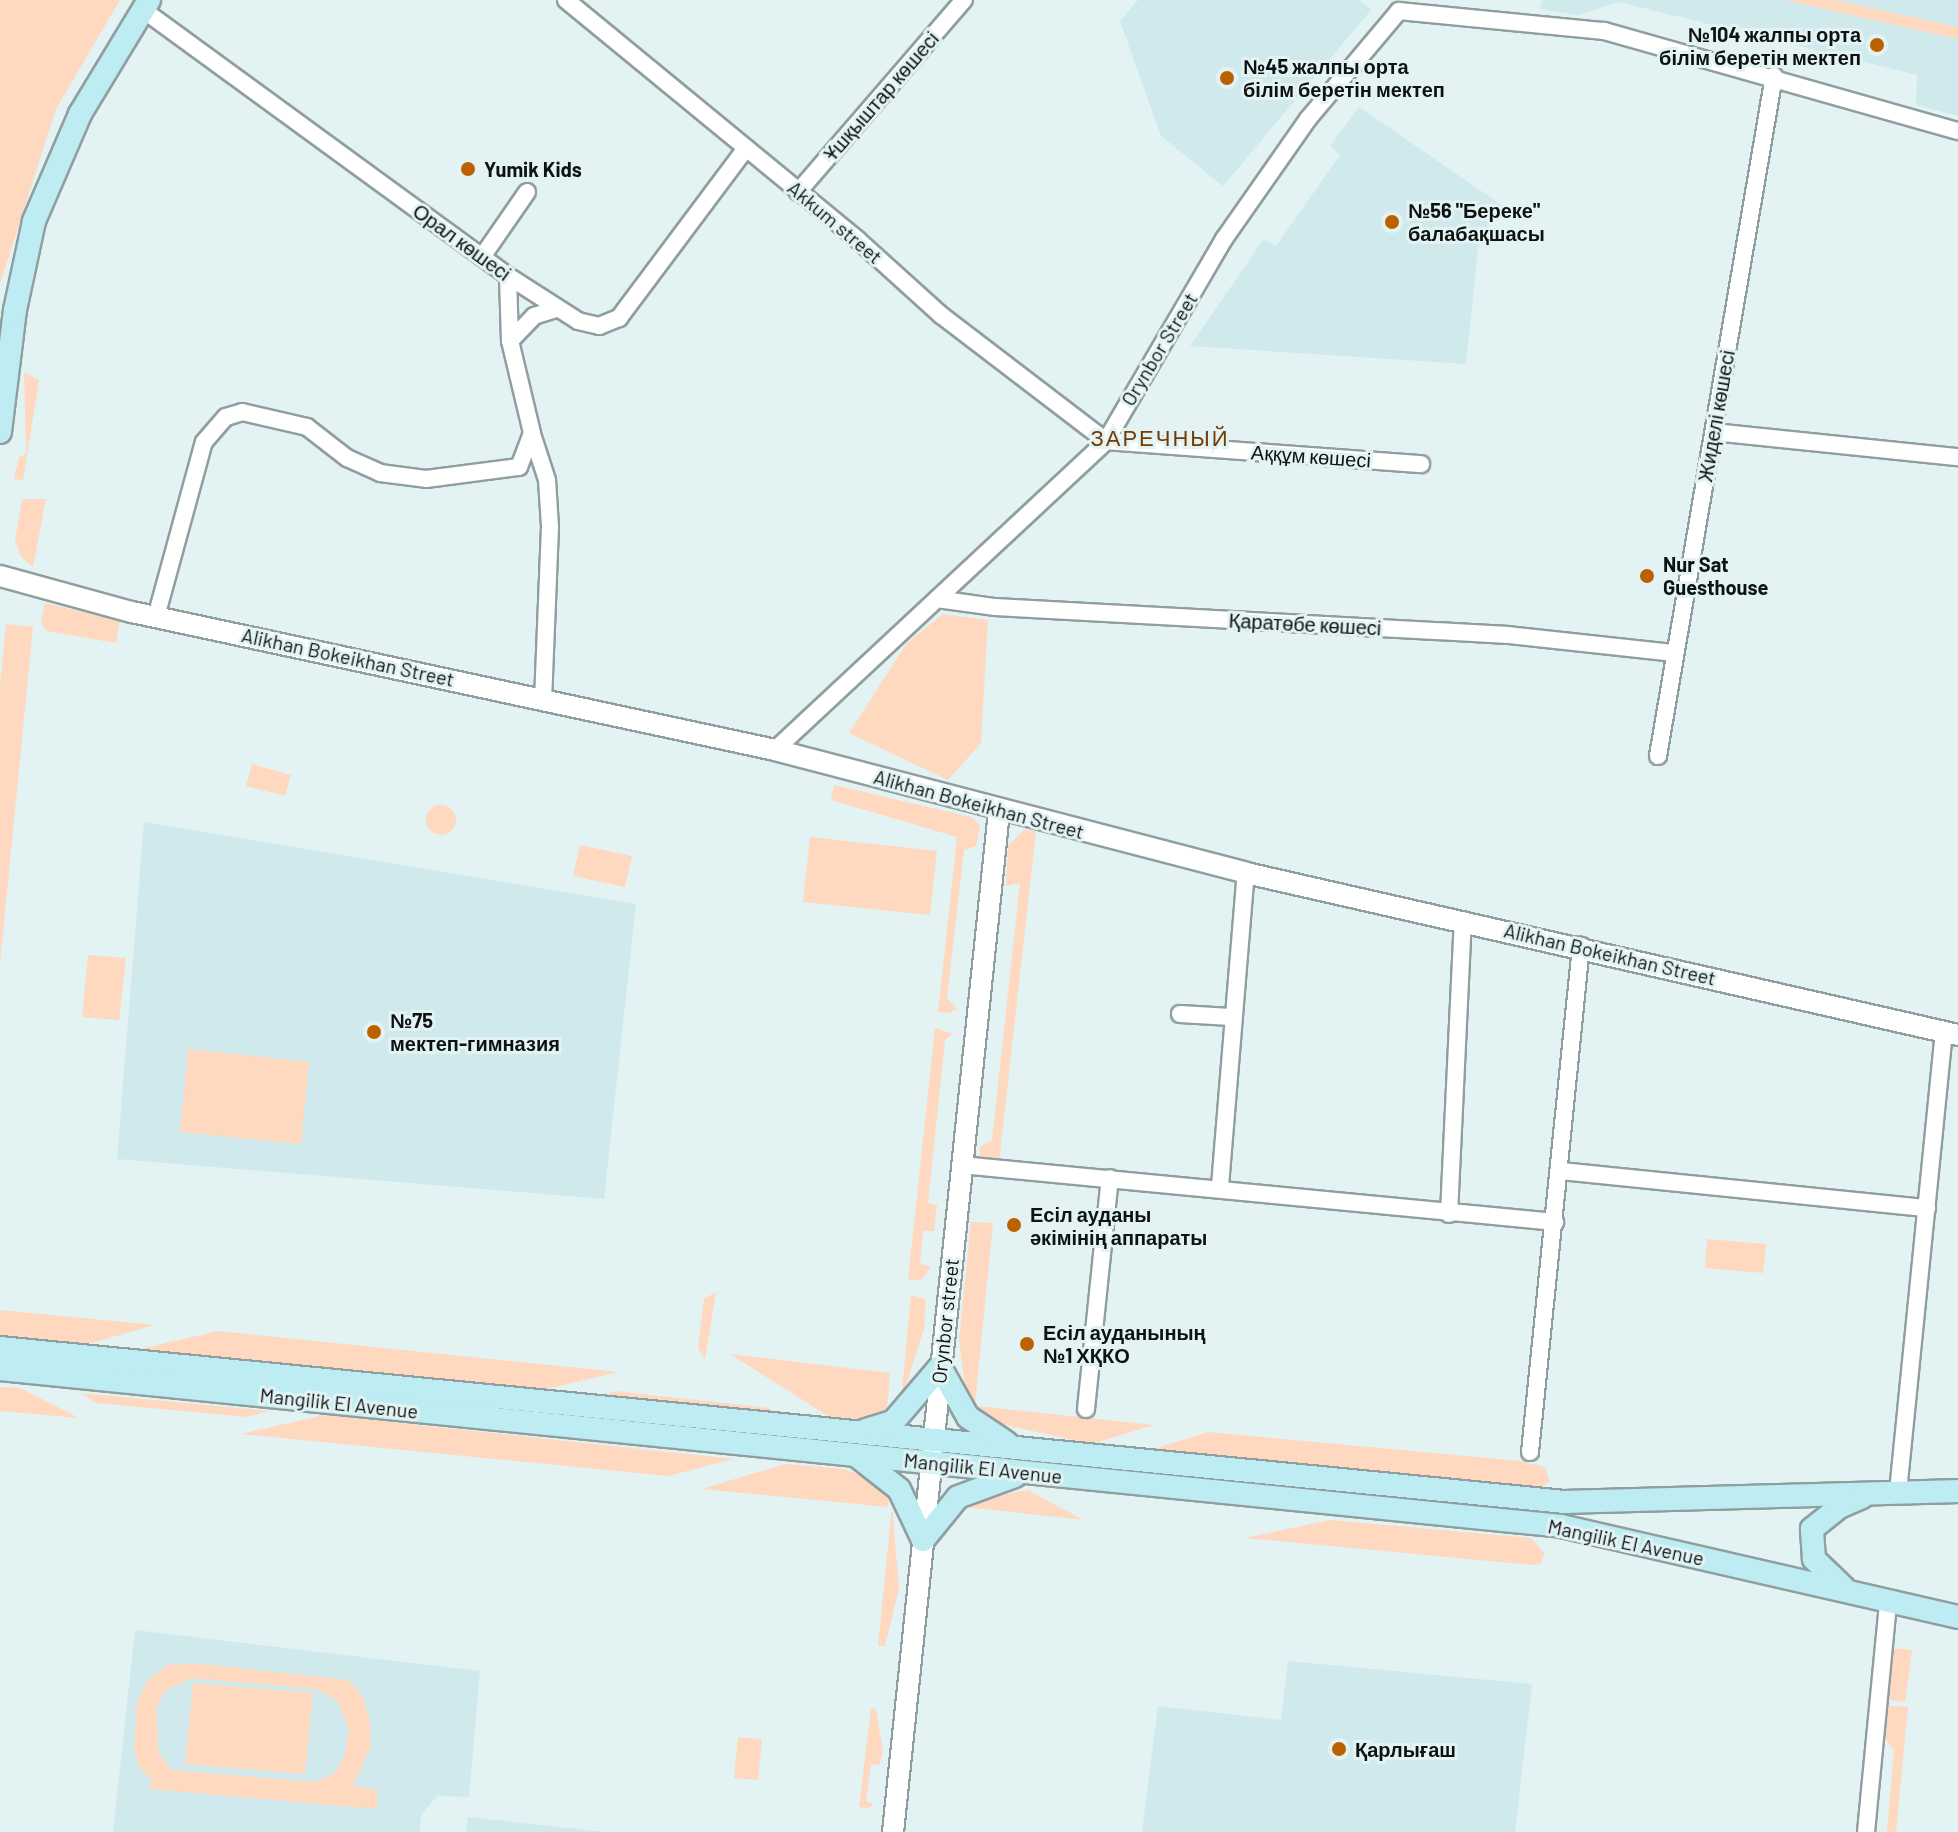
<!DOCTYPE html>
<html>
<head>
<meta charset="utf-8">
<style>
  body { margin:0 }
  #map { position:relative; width:1958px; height:1832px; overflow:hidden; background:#e3f3f4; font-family:Barlow,sans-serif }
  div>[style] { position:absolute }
  .built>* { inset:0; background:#d0e9ec }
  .green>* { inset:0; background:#fed8bf }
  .round { border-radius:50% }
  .roads { filter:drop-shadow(2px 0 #909ea0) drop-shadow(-2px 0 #909ea0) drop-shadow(0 2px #909ea0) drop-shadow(0 -2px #909ea0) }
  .minor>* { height:16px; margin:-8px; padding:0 8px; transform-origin:8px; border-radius:8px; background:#fff }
  .tertiary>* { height:20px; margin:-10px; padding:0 10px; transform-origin:10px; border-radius:10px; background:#fff }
  .secondary>* { height:22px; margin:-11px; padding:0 11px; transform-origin:11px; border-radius:11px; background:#bdedf2 }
  .dots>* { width:22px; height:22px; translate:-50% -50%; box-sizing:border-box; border:4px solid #e3f3f4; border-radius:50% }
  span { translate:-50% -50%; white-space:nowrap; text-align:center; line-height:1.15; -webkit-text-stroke:6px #e3f3f4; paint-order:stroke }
  .poi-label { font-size:20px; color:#0d1213; font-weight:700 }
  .right { translate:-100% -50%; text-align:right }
  .left { translate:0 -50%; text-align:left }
  .street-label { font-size:20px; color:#0d1213 }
  .neighbourhood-label { font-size:22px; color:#743b03; letter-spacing:2px }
</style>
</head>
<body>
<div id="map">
  <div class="built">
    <div style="clip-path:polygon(1138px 0,1359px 0,1371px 10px,1223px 186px,1161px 136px,1120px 21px)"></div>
    <div style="clip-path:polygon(1542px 0,1958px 0,1958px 116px,1916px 105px,1917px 75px,1619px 2px,1578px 15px,1540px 9px)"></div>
    <div style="clip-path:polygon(1359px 107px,1503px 206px,1479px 240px,1466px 364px,1190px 346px,1264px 239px,1276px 246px,1340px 155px,1330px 146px)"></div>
    <div style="clip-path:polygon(144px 822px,636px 904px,604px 1199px,117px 1159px)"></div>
    <div style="clip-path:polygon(135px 1630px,480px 1671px,469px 1797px,437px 1796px,421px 1815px,420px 1832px,113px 1832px)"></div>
    <div style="clip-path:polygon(1288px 1661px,1532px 1684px,1515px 1832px,1142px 1832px,1158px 1706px,1281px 1720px)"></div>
    <div style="clip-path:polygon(468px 1817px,605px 1832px,466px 1832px)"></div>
  </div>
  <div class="green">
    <div style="clip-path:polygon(0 0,120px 0,56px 109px,0 284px)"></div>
    <div style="clip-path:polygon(1784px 0,1835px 0,1958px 27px,1958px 39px)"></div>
    <div style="clip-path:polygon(24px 372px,39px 380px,23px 480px,14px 479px,19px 457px,26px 454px)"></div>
    <div style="clip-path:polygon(22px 499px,46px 499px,33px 567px,21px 557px,15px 540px)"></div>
    <div style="clip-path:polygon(45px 603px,120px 621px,116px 643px,46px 631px,41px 622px)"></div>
    <div style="clip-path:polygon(943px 614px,988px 620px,981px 743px,948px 780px,849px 733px,907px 643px)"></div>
    <div style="clip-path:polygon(6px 624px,33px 627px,0 964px,0 685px)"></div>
    <div style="clip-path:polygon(252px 764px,291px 775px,285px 796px,246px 786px)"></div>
    <div style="clip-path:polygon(834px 785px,971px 817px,980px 825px,976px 846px,964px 850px,947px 998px,957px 1009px,949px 1013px,938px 1012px,957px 837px,831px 800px)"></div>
    <div class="round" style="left:426px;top:805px;width:30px;height:30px"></div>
    <div style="clip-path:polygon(1024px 830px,1036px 831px,999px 1163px,980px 1158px,980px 1147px,992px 1140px,1020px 883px,1006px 886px,1008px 846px)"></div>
    <div style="clip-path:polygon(810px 837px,937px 851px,930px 915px,803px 902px)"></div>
    <div style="clip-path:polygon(580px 845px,632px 856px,625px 887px,573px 876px)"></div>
    <div style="clip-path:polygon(88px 955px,126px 958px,119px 1020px,82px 1017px)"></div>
    <div style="clip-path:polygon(935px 1028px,953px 1034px,945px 1040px,928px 1203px,937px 1205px,934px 1231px,923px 1231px,920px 1264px,931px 1266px,921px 1281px,908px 1279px)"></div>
    <div style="clip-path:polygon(188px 1049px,309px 1062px,301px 1144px,180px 1132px)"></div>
    <div style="clip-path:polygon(971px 1222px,993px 1223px,974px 1414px,966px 1396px,959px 1340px)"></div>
    <div style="clip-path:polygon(1707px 1239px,1766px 1244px,1763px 1273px,1705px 1268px)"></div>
    <div style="clip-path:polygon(716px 1292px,705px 1360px,698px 1348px,704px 1299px)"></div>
    <div style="clip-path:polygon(911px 1295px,926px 1299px,924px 1329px,901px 1401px)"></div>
    <div style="clip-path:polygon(0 1310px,155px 1325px,84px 1345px,0 1336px)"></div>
    <div style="clip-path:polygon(218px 1331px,618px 1372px,538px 1391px,140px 1349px)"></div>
    <div style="clip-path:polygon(730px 1354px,890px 1373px,886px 1423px,828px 1416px)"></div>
    <div style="clip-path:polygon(0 1387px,20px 1388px,79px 1418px,0 1411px)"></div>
    <div style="clip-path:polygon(615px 1391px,768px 1408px,782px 1415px,600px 1397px)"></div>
    <div style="clip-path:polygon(81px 1393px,269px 1411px,248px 1417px,96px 1403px)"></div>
    <div style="clip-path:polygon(976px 1406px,1154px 1425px,1091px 1444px,983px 1420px)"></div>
    <div style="clip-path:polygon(324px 1415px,734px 1459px,668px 1476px,241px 1434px)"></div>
    <div style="clip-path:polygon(1208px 1432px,1520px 1461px,1545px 1467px,1550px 1482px,1538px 1489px,1141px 1453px)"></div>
    <div style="clip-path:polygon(785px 1464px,844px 1469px,890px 1486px,888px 1507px,702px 1489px)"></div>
    <div style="clip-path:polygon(1028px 1490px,1083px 1520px,968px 1507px,972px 1500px)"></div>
    <div style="clip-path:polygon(892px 1506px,899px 1588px,885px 1646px,878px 1646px)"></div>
    <div style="clip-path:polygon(1330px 1520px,1531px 1538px,1545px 1554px,1540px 1564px,1531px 1565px,1245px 1538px)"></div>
    <div style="clip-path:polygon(1890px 1648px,1912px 1650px,1905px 1702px,1884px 1699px)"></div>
    <div style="clip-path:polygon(evenodd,193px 1663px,348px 1680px,362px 1695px,370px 1719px,370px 1748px,353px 1786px,378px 1790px,376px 1809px,150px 1789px,151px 1779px,139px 1767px,134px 1747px,137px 1702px,147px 1681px,167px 1665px,193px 1663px,191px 1678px,316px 1689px,337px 1700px,349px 1730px,344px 1757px,334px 1774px,315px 1782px,172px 1770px,159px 1754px,156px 1709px,165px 1691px,191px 1678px)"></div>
    <div style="clip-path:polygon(193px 1683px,313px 1693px,305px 1774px,185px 1764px)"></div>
    <div style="clip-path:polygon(1880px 1705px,1908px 1707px,1896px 1832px,1887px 1832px,1894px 1751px,1880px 1731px)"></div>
    <div style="clip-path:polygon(871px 1708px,876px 1709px,883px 1752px,879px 1765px,871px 1764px,866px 1801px,874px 1805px,868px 1808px,859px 1807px)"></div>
    <div style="clip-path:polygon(738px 1737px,762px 1739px,758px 1780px,734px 1778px)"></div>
  </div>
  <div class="roads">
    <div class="minor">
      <div style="left:566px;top:0;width:378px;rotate:39.4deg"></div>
      <div style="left:858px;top:240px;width:112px;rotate:42.1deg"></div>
      <div style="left:941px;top:315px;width:208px;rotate:37.4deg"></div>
      <div style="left:1106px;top:441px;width:316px;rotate:4.2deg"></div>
      <div style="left:142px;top:9px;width:453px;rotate:36.1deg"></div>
      <div style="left:508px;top:276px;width:83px;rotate:32.7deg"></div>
      <div style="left:578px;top:321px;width:22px;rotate:13deg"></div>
      <div style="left:599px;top:326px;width:22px;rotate:-22deg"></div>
      <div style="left:619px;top:318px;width:212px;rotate:-53.2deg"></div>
      <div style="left:1399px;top:11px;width:206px;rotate:5.6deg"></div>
      <div style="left:1604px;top:31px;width:368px;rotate:15.8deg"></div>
      <div style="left:798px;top:192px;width:254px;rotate:-49.2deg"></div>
      <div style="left:482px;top:257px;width:79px;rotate:-55.3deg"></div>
      <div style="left:510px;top:341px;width:35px;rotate:-46deg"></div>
      <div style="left:534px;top:316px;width:25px;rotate:-18deg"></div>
      <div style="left:1714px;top:432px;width:245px;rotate:5.9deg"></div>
      <div style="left:532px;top:434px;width:48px;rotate:71.9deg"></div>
      <div style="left:547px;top:480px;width:47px;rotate:86.3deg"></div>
      <div style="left:550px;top:527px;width:171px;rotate:92.3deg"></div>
      <div style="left:937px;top:599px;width:59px;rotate:7.9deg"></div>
      <div style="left:995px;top:607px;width:514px;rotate:3.12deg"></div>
      <div style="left:1508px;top:635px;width:167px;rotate:6.2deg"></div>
      <div style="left:156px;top:617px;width:181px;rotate:-74.7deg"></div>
      <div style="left:204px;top:442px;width:33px;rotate:-49deg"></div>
      <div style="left:226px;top:417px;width:17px;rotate:-17deg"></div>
      <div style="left:242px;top:412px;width:67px;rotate:13deg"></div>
      <div style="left:307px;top:427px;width:51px;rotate:37.8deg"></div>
      <div style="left:347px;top:458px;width:36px;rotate:24deg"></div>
      <div style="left:380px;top:473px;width:46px;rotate:7.4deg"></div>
      <div style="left:426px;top:479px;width:94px;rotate:-7.4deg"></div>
      <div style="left:519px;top:467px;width:36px;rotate:-69deg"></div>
      <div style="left:532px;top:433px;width:95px;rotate:-103.4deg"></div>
      <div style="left:510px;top:341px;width:65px;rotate:-91.8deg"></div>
      <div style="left:775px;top:750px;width:453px;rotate:-43deg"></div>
      <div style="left:1106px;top:441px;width:234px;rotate:-59.7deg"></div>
      <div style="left:1224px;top:239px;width:146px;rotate:-55deg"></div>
      <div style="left:1308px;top:119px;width:141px;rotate:-49.9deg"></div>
      <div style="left:1658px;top:756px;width:690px;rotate:-80.32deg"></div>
      <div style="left:1180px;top:1014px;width:51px;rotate:3.4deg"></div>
      <div style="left:961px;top:1165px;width:597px;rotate:5.48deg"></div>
      <div style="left:1561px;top:1171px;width:368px;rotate:5.8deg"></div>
      <div style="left:1220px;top:1186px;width:314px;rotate:-85.3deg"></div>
      <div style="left:1449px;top:1214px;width:294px;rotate:-87.3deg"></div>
      <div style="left:1086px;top:1409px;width:232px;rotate:-84.1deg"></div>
      <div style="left:1530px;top:1452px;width:509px;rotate:-84.24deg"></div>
      <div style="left:1898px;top:1492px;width:462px;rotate:-84.3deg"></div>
      <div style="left:1866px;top:1832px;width:229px;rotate:-84.5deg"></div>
    </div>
    <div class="tertiary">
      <div style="left:0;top:576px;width:137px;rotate:15.3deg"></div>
      <div style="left:132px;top:612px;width:658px;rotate:12.11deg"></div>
      <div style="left:775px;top:750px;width:487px;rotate:14.6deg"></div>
      <div style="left:1246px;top:873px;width:730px;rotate:12.82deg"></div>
      <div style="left:893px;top:1832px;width:1026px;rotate:-84.07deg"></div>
    </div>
    <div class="secondary">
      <div style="left:0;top:432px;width:123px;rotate:-83deg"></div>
      <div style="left:15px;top:310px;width:91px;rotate:-77.9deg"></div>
      <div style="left:34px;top:221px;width:116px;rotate:-66.7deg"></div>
      <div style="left:80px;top:114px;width:133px;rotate:-58.8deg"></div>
      <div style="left:0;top:1348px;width:1573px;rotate:5.62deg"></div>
      <div style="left:1565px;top:1502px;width:393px;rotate:-1.6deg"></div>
      <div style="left:0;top:1369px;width:1569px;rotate:5.74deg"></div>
      <div style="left:1561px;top:1526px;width:407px;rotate:12.9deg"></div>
      <div style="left:866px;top:1430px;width:28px;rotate:-17deg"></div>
      <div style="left:893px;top:1422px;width:72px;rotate:-49.5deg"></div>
      <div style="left:940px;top:1367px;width:57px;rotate:60.8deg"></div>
      <div style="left:968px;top:1417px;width:47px;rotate:33.7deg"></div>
      <div style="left:857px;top:1456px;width:53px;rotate:38.2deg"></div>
      <div style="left:899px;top:1489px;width:56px;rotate:64.8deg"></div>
      <div style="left:923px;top:1540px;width:55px;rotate:-50.9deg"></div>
      <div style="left:958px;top:1497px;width:61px;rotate:-20.2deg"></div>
      <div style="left:1844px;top:1588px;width:42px;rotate:-136deg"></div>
      <div style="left:1814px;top:1559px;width:30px;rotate:-94deg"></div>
      <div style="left:1812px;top:1529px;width:35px;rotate:-39deg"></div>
      <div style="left:1839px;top:1507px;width:25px;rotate:-23deg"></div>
    </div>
  </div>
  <div class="dots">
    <div style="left:1877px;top:45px;background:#bb6100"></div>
    <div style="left:1227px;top:78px;background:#bb6100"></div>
    <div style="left:468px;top:169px;background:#bb6100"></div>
    <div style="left:1392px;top:222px;background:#bb6100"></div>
    <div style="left:1647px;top:576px;background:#bb6100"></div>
    <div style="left:374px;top:1032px;background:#bb6100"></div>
    <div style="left:1014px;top:1225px;background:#bb6100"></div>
    <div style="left:1027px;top:1344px;background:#bb6100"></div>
    <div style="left:1339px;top:1749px;background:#bb6100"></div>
  </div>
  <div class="poi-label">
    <span class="right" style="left:1861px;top:46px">№104 жалпы орта<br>білім беретін мектеп</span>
    <span class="left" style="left:1243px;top:78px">№45 жалпы орта<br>білім беретін мектеп</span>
    <span class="left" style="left:484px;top:169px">Yumik Kids</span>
    <span class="left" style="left:1408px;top:222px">№56 "Береке"<br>балабақшасы</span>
    <span class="left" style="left:1663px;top:576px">Nur Sat<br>Guesthouse</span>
    <span class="left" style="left:390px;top:1032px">№75<br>мектеп-гимназия</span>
    <span class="left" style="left:1030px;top:1226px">Есіл ауданы<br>әкімінің аппараты</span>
    <span class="left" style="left:1043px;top:1344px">Есіл ауданының<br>№1 ХҚКО</span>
    <span class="left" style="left:1355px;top:1749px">Қарлығаш</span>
  </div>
  <div class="street-label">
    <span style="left:881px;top:96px;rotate:-49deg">Ұшқыштар көшесі</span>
    <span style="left:835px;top:222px;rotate:40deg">Akkum street</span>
    <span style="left:462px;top:242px;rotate:36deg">Орал көшесі</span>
    <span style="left:1159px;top:349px;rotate:-59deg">Orynbor Street</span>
    <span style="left:1716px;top:416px;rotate:-80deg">Жиделі көшесі</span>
    <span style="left:1311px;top:456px;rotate:4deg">Аққұм көшесі</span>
    <span style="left:1305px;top:624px;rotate:3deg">Қаратөбе көшесі</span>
    <span style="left:348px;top:657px;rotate:12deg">Alikhan Bokeikhan Street</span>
    <span style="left:979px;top:804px;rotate:15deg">Alikhan Bokeikhan Street</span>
    <span style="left:1610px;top:954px;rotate:13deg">Alikhan Bokeikhan Street</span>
    <span style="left:945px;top:1321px;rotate:-84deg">Orynbor street</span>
    <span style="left:339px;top:1403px;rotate:6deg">Mangilik El Avenue</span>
    <span style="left:983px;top:1468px;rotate:6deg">Mangilik El Avenue</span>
    <span style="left:1626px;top:1542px;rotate:12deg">Mangilik El Avenue</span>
  </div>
  <div class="neighbourhood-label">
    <span style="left:1160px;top:438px">ЗАРЕЧНЫЙ</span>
  </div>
</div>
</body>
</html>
